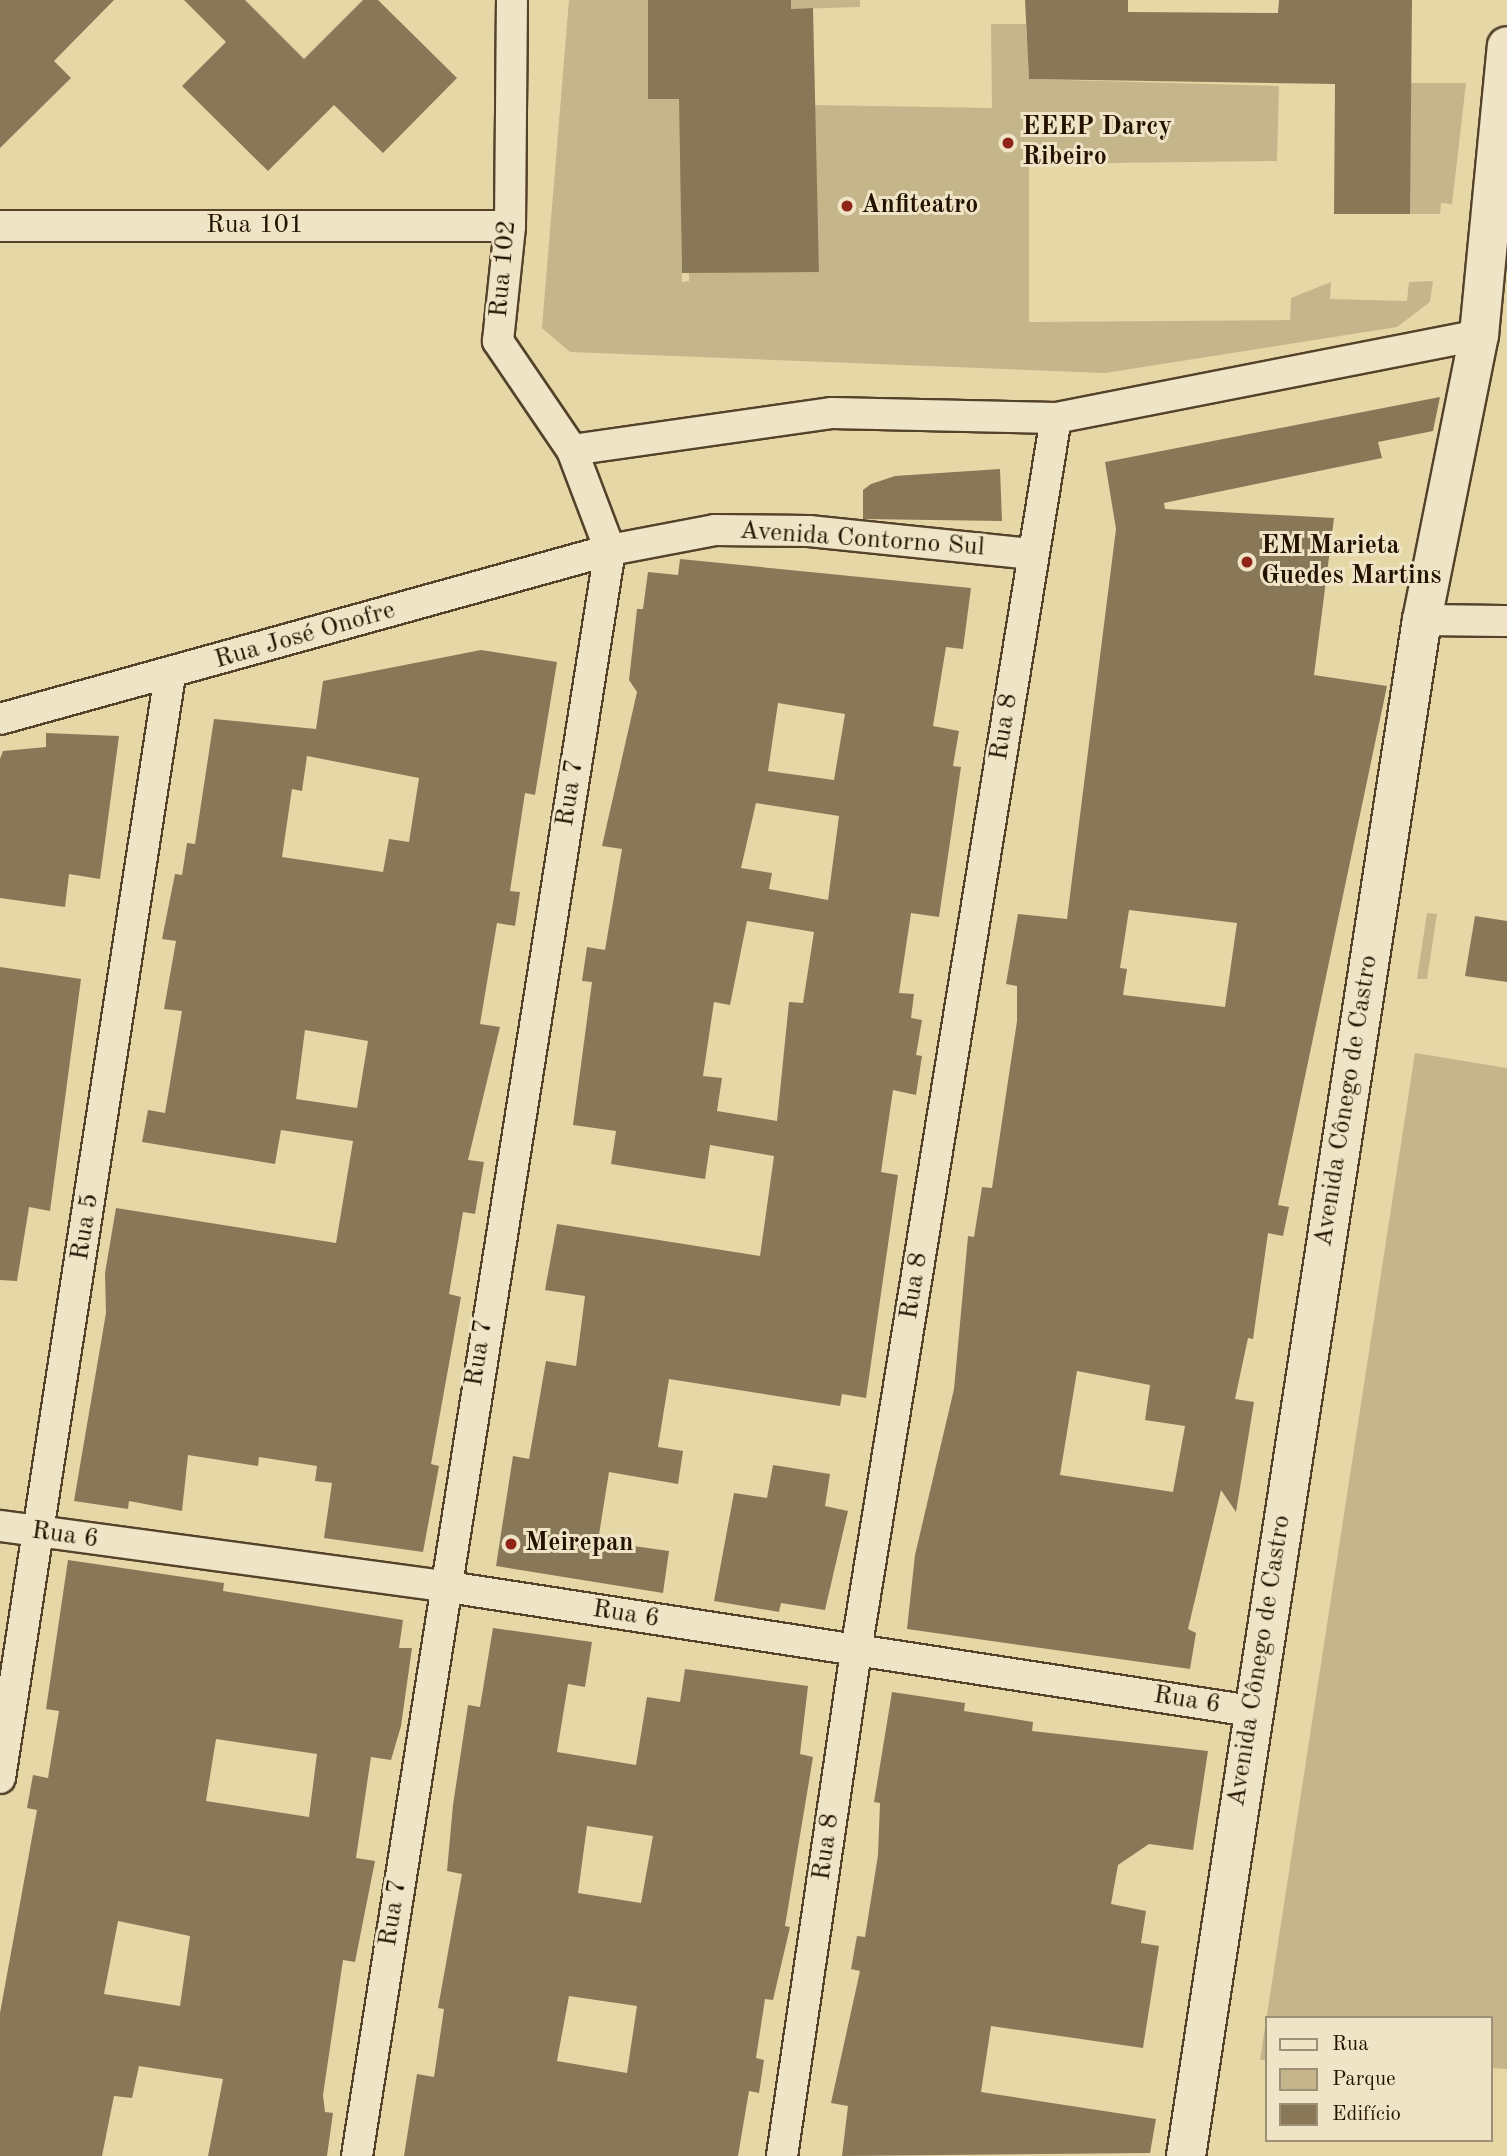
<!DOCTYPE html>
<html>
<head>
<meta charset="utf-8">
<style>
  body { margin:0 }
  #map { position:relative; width:1507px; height:2156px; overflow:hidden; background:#e6d7a7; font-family:"Old Standard TT",serif }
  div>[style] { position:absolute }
  .green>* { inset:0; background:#c5b58b }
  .building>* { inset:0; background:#897857 }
  .roads { filter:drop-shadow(2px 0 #54422a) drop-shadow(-2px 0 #54422a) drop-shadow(0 2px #54422a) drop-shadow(0 -2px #54422a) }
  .street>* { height:30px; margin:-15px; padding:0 15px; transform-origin:15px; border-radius:15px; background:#efe5c6 }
  .secondary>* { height:38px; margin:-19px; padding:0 19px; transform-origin:19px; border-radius:19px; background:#efe5c6 }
  .dots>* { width:19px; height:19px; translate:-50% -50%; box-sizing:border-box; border:4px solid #efe5c6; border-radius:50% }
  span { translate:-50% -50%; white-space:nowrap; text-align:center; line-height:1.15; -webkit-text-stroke:6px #efe5c6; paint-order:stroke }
  .poi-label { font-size:26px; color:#241100; font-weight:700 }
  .left { translate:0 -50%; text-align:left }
  .street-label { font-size:26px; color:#241100 }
  .legend { position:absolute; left:1265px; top:2016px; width:228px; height:126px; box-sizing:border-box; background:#efe5c6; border:2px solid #9e9077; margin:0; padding:9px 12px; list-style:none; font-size:21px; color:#241100 }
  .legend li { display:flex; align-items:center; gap:14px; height:35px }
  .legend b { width:35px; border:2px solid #9e9077 }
</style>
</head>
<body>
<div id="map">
  <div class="green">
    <div style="clip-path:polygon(569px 0,648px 0,784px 98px,681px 190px,682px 282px,689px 281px,689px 272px,819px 272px,812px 105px,992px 108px,991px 24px,1026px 24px,1029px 79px,1279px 86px,1277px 161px,1029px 164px,1029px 322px,1290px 320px,1291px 298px,1331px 282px,1330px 299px,1407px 301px,1409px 282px,1433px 281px,1430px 302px,1397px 327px,1105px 373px,570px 352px,542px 328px)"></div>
    <div style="clip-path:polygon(791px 0,860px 0,860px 7px,791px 9px)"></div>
    <div style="clip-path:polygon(1410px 83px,1466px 83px,1452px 204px,1441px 203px,1440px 214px,1410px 214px)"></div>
    <div style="clip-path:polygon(1427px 913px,1437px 914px,1427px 979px,1417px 979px)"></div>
    <div style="clip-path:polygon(1415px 1053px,1507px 1068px,1507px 2069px,1491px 2068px,1491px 2018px,1267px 2018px,1267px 2060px,1260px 2060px)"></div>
  </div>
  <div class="building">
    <div style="clip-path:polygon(0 0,114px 0,54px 61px,71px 78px,0 148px)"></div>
    <div style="clip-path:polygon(184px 0,245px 0,304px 59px,363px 0,378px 0,457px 78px,383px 153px,334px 105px,268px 171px,182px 86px,226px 42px)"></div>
    <div style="clip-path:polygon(648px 0,791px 0,791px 9px,813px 8px,819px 272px,682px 273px,679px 99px,648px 99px)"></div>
    <div style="clip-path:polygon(1025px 0,1128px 0,1128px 12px,1278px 13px,1279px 0,1412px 0,1410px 214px,1334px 214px,1335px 84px,1029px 79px)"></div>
    <div style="clip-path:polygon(evenodd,1440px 397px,1433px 431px,1378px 442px,1382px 458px,1164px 503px,1165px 509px,1334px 518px,1314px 675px,1387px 686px,1278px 1205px,1289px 1207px,1283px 1236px,1268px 1233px,1253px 1339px,1248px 1338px,1235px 1399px,1254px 1402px,1236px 1512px,1221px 1490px,1188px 1629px,1196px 1633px,1190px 1669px,907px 1629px,915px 1555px,954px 1389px,968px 1236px,974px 1237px,982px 1187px,992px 1188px,1017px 1021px,1017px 986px,1006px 984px,1018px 914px,1067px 919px,1116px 529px,1105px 462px,1440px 397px,1129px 910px,1237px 923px,1225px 1007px,1123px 995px,1127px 969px,1120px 968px,1129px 910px,1440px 397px,1077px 1371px,1150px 1385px,1145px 1420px,1185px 1426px,1173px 1492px,1060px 1475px,1077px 1371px)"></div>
    <div style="clip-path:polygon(1000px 469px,1002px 521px,863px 519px,863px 490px,871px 484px,895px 476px)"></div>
    <div style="clip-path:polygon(evenodd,680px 559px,971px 588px,963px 649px,946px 647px,933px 726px,959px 731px,953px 766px,961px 767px,939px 917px,911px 913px,899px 993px,914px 994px,911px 1018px,922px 1020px,916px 1055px,922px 1056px,916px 1095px,893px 1090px,881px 1172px,898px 1175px,866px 1398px,842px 1394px,840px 1406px,669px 1379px,658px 1447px,683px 1451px,678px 1484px,609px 1472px,598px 1541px,669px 1551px,663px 1593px,496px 1566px,513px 1456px,529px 1459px,546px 1361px,576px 1366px,585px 1296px,545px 1290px,557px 1224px,760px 1256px,774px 1156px,710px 1145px,705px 1179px,611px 1164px,616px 1131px,573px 1125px,592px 982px,582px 981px,587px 947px,605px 950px,622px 849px,602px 846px,637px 692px,629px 680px,637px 609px,643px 609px,648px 572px,678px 575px,680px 559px,778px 703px,845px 714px,834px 780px,768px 771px,778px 703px,680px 559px,756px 803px,839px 816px,828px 900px,769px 889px,772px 873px,741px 868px,756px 803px,680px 559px,747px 921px,814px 932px,803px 1003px,789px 1002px,777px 1121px,717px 1111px,722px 1078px,703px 1076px,714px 1002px,730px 1005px,747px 921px)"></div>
    <div style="clip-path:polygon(evenodd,481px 650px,557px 662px,535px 795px,525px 793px,510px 891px,520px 892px,515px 926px,497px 923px,480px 1024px,500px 1027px,468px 1160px,484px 1162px,475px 1214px,463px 1212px,449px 1294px,461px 1297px,431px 1464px,439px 1466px,423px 1552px,324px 1538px,332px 1483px,315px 1481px,317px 1466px,259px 1457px,258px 1466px,188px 1455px,182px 1511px,129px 1501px,128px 1509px,74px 1501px,106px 1313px,105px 1273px,116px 1208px,336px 1243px,353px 1141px,281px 1130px,275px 1164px,142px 1142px,148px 1110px,165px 1113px,182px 1011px,164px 1009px,176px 941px,162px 939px,175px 874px,182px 875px,187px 843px,195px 844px,214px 719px,316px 729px,323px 681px,481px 650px,307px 756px,419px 778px,409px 842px,389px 839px,383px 872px,282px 857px,292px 789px,302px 791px,307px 756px,481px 650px,305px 1030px,368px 1041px,357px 1108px,296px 1099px,305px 1030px)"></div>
    <div style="clip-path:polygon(46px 733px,119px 736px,100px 879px,69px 874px,65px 907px,0 898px,0 759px,3px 751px,46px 747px)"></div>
    <div style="clip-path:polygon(1475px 916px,1507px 921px,1507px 982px,1465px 976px)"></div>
    <div style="clip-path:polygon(0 967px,81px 979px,50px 1211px,29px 1207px,17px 1281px,0 1280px)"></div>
    <div style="clip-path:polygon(773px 1465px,830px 1474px,825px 1506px,848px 1511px,825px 1610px,781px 1603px,779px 1612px,714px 1601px,734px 1493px,767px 1498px)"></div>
    <div style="clip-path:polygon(evenodd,68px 1560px,224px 1583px,223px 1591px,403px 1620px,399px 1648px,412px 1648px,401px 1726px,391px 1760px,371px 1757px,356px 1858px,375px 1861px,355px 1962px,343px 1960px,323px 2095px,325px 2112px,333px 2113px,327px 2156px,208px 2156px,223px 2079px,139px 2066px,132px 2098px,114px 2096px,102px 2156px,0 2156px,0 2013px,37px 1810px,27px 1808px,33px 1775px,48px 1778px,59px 1711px,46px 1709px,68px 1560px,216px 1739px,317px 1754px,309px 1817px,206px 1801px,216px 1739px,68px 1560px,118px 1921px,190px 1936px,180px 2006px,104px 1994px,118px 1921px)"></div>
    <div style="clip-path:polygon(evenodd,493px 1628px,592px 1642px,585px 1687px,568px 1684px,557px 1752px,636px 1765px,647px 1697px,680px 1702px,685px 1669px,808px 1686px,800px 1754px,813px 1757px,785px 1926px,790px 1927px,773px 2000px,765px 1999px,756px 2058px,764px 2060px,759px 2093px,749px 2091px,738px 2156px,404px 2156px,417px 2074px,434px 2077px,444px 2009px,438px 2008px,462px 1874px,447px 1871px,453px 1805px,468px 1705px,480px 1707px,493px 1628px,587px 1826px,653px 1836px,641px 1903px,578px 1893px,587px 1826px,493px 1628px,569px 1996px,637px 2006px,627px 2073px,557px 2061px,569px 1996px)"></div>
    <div style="clip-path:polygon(892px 1692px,965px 1703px,964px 1711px,1033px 1722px,1032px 1731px,1208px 1751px,1193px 1850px,1149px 1844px,1118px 1865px,1111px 1904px,1146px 1911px,1141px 1943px,1159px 1946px,1143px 2048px,991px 2026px,981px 2092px,1156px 2119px,1150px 2153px,842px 2156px,848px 2106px,831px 2103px,860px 1971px,851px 1969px,857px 1936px,865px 1937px,878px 1855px,880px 1803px,874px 1802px)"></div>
  </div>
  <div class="roads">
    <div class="street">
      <div style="left:0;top:226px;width:510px"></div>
      <div style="left:572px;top:450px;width:263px;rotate:-8.1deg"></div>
      <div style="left:832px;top:413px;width:224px;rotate:1.3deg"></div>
      <div style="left:1056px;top:418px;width:431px;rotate:-11.1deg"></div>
      <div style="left:1422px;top:620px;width:85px;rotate:0.7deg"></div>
      <div style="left:0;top:719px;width:633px;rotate:-15.49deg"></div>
      <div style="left:610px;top:550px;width:107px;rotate:-10.8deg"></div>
      <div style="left:715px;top:530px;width:94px;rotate:0.6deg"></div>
      <div style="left:809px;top:531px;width:225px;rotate:5.9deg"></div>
      <div style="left:0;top:1526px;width:446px;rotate:7.7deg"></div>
      <div style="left:442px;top:1586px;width:819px;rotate:8.78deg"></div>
      <div style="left:0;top:1778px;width:1116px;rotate:-81.24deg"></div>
      <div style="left:357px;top:2156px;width:1626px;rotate:-81.05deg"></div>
      <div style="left:610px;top:550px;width:107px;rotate:-110.8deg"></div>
      <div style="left:572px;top:450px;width:132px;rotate:-124.2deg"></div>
      <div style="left:498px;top:341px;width:116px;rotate:-84deg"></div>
      <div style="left:510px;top:226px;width:226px;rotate:-89.5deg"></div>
      <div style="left:782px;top:2156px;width:510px;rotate:-81.66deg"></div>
      <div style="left:856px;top:1651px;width:1249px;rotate:-80.79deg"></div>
    </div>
    <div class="secondary">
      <div style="left:1186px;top:2156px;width:1554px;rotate:-81.27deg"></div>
      <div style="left:1422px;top:620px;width:291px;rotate:-78.7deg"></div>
      <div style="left:1479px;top:335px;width:290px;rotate:-84.5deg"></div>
    </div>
  </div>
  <div class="dots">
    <div style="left:1008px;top:143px;background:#8f2418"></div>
    <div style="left:847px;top:206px;background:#8f2418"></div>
    <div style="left:1247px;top:562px;background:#8f2418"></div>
    <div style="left:511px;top:1544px;background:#8f2418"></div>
  </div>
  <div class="poi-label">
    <span class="left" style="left:1022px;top:143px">EEEP Darcy<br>Ribeiro</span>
    <span class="left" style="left:861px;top:206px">Anfiteatro</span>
    <span class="left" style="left:1261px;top:562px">EM Marieta<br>Guedes Martins</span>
    <span class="left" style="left:525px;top:1544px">Meirepan</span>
  </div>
  <div class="street-label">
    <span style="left:255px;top:226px">Rua 101</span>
    <span style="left:504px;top:269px;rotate:-85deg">Rua 102</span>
    <span style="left:862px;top:540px;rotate:4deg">Avenida Contorno Sul</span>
    <span style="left:305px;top:636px;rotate:-16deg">Rua José Onofre</span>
    <span style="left:1005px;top:727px;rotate:-81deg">Rua 8</span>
    <span style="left:571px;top:793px;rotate:-81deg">Rua 7</span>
    <span style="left:1347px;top:1101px;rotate:-81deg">Avenida Cônego de Castro</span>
    <span style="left:86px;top:1227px;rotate:-81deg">Rua 5</span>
    <span style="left:915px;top:1286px;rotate:-81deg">Rua 8</span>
    <span style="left:480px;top:1353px;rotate:-81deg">Rua 7</span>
    <span style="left:65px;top:1536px;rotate:8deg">Rua 6</span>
    <span style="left:626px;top:1615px;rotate:9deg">Rua 6</span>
    <span style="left:1260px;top:1661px;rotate:-81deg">Avenida Cônego de Castro</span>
    <span style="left:1187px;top:1701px;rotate:9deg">Rua 6</span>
    <span style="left:827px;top:1847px;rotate:-82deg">Rua 8</span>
    <span style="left:394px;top:1913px;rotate:-81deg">Rua 7</span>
  </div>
  <ul class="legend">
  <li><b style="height:9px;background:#efe5c6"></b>Rua</li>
  <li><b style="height:19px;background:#c5b58b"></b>Parque</li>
  <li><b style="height:19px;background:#897857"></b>Edifício</li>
  </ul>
</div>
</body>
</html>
